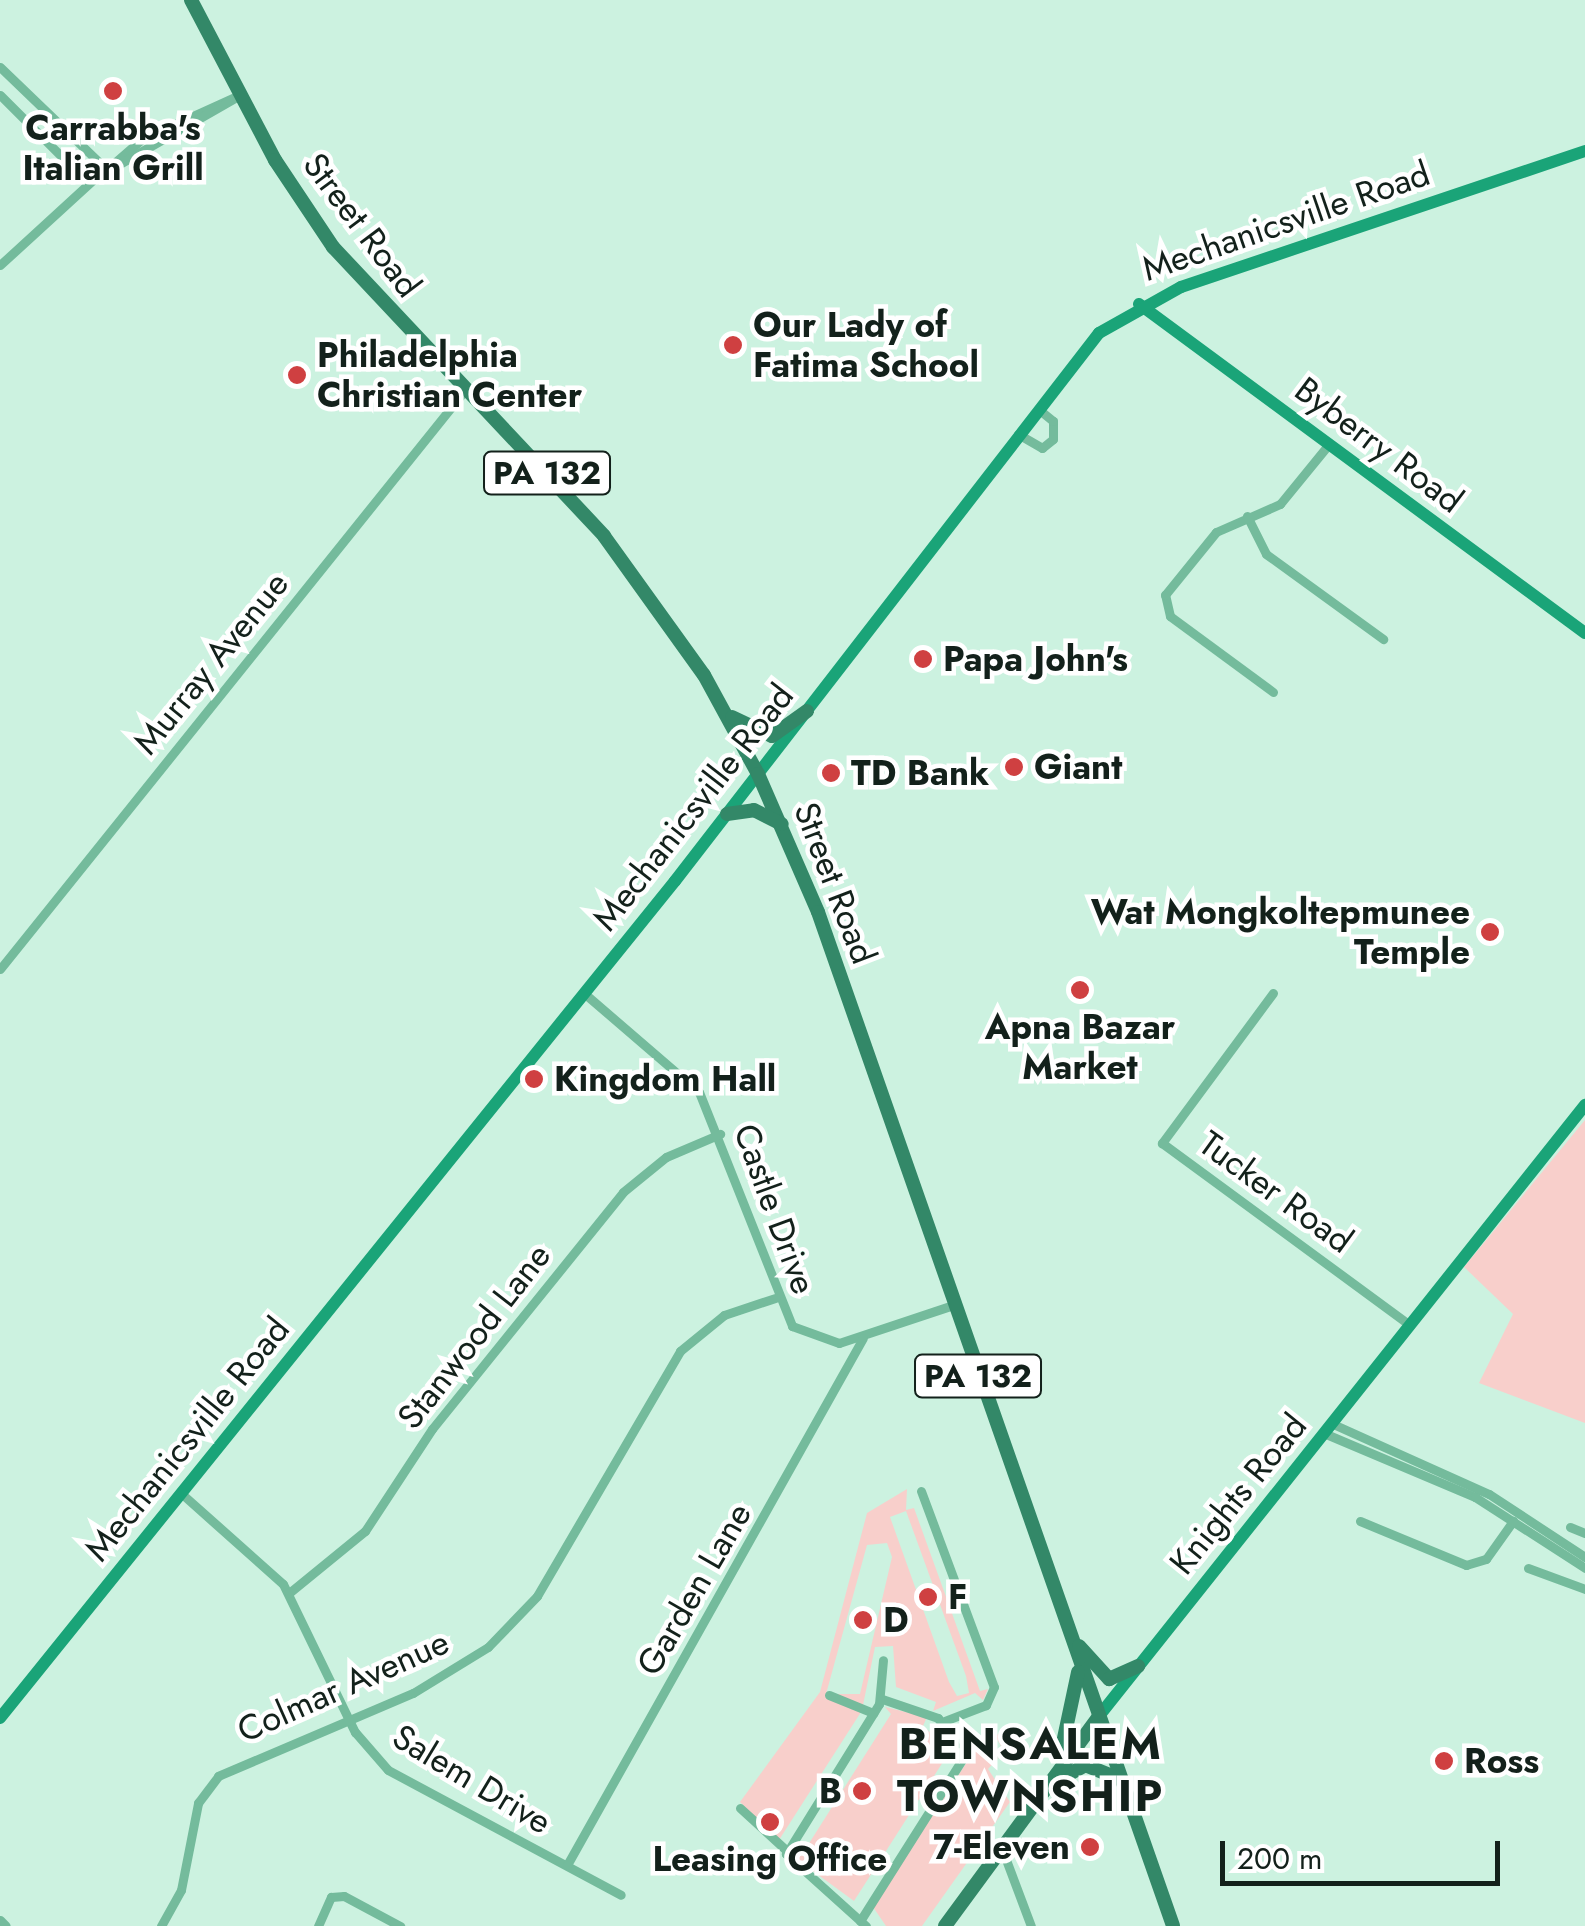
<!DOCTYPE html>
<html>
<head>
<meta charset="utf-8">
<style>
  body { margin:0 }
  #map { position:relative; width:1585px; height:1926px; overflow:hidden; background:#ccf2e0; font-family:Jost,sans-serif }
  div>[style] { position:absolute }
  .green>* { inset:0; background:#f8cfcb }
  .street>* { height:9px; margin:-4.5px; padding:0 4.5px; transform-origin:4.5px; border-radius:4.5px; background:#74bb9c }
  .secondary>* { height:12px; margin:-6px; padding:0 6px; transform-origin:6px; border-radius:6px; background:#1aa478 }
  .primary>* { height:14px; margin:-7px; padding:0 7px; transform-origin:7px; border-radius:7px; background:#338868 }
  .dots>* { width:28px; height:28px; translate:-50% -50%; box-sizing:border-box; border:5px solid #fff; border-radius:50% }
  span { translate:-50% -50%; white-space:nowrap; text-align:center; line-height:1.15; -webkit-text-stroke:9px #fff; paint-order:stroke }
  .shield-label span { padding:2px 8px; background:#fff; border:2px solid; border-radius:8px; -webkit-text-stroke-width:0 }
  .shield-label { font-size:32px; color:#13211b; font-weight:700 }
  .poi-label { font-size:35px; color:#13211b; font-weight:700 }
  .left { translate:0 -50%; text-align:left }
  .right { translate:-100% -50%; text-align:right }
  .street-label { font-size:35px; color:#13211b }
  .district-label { font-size:45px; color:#13211b; font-weight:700; letter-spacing:2.5px }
  .scale { position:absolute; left:1220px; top:1841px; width:280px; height:45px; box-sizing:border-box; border:5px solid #13211b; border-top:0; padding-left:12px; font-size:30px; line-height:35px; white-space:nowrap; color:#13211b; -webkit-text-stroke:8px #fff; paint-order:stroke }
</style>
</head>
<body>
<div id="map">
  <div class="green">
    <div style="clip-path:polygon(1585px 1120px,1585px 1423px,1479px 1383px,1513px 1314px,1464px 1267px)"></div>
    <div style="clip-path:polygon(evenodd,907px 1489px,906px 1510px,914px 1508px,980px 1691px,988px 1689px,983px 1700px,975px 1693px,933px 1711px,936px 1702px,896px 1687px,893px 1646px,875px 1647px,863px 1705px,834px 1694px,860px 1694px,892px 1557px,887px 1543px,867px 1545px,826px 1694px,861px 1712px,779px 1840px,740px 1802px,820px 1692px,867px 1513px,907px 1489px,906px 1511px,966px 1676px,969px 1693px,957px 1696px,949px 1682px,890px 1517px,906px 1511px)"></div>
    <div style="clip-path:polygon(885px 1707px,927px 1717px,923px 1726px,938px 1740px,944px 1734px,956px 1754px,950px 1751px,854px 1901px,791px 1855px,801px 1856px,891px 1714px)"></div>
    <div style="clip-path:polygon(1001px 1732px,1010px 1761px,995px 1736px,979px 1749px,991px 1763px,1002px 1754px,988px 1769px,1010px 1802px,922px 1926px,886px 1926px,873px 1907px,974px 1751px)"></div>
  </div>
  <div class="street">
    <div style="left:0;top:67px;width:149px;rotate:43.9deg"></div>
    <div style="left:0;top:95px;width:124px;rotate:45deg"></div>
    <div style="left:112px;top:165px;width:40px;rotate:-41deg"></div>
    <div style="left:142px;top:139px;width:104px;rotate:-24.4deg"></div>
    <div style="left:0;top:265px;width:129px;rotate:-42.5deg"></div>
    <div style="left:95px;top:178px;width:167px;rotate:-29.8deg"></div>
    <div style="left:1018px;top:434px;width:28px;rotate:30deg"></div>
    <div style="left:1042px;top:448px;width:14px;rotate:-39deg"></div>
    <div style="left:1053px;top:439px;width:18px;rotate:-90deg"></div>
    <div style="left:1053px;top:421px;width:19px;rotate:-141deg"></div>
    <div style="left:1247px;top:516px;width:42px;rotate:63.4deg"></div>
    <div style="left:1266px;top:554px;width:145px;rotate:36deg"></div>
    <div style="left:1273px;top:692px;width:128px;rotate:-143.6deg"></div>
    <div style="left:1170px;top:616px;width:22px;rotate:-103deg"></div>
    <div style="left:1165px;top:595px;width:81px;rotate:-51deg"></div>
    <div style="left:1216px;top:532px;width:70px;rotate:-23.6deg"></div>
    <div style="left:1280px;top:504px;width:77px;rotate:-50.8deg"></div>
    <div style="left:0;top:969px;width:743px;rotate:-51.23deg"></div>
    <div style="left:1273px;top:993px;width:187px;rotate:126.5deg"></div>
    <div style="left:1162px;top:1143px;width:308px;rotate:36.3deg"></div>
    <div style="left:585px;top:994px;width:150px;rotate:40.7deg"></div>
    <div style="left:699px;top:1092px;width:252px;rotate:68.3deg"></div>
    <div style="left:792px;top:1326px;width:50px;rotate:19.9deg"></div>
    <div style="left:839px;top:1343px;width:120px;rotate:-18.4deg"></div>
    <div style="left:1333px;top:1424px;width:171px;rotate:24.2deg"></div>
    <div style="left:1489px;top:1494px;width:115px;rotate:33.3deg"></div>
    <div style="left:1326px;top:1434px;width:162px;rotate:22.9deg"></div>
    <div style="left:1475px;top:1497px;width:131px;rotate:32.8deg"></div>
    <div style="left:921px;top:1491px;width:209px;rotate:69.6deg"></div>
    <div style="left:994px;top:1687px;width:20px;rotate:114deg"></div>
    <div style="left:986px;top:1705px;width:47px;rotate:158.9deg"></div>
    <div style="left:182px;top:1494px;width:135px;rotate:41.7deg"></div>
    <div style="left:283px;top:1584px;width:165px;rotate:64.1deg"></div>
    <div style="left:355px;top:1732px;width:50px;rotate:49deg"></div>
    <div style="left:388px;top:1770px;width:264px;rotate:28.2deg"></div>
    <div style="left:1360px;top:1521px;width:115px;rotate:22.5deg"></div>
    <div style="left:1466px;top:1565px;width:21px;rotate:-17deg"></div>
    <div style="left:1486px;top:1559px;width:47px;rotate:-54.6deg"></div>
    <div style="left:1570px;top:1527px;width:16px;rotate:22deg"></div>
    <div style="left:1528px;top:1568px;width:61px;rotate:20.2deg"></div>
    <div style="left:289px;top:1593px;width:98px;rotate:-39.2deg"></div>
    <div style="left:365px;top:1531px;width:122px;rotate:-56.7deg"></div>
    <div style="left:432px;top:1429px;width:304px;rotate:-51.1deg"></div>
    <div style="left:623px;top:1192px;width:55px;rotate:-39.1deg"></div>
    <div style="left:666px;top:1157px;width:59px;rotate:-23.1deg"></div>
    <div style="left:829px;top:1695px;width:48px;rotate:22.2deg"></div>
    <div style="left:740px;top:1808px;width:62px;rotate:42.4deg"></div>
    <div style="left:1002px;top:1849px;width:82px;rotate:69.4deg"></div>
    <div style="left:567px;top:1865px;width:604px;rotate:-60.68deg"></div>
    <div style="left:0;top:1920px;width:8px;rotate:45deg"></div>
    <div style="left:860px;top:1921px;width:193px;rotate:-57.7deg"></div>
    <div style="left:963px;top:1758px;width:47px;rotate:-122deg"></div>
    <div style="left:938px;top:1718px;width:59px;rotate:-161.3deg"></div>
    <div style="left:161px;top:1926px;width:41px;rotate:-60.9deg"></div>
    <div style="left:181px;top:1890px;width:89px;rotate:-78.9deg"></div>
    <div style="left:198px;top:1803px;width:34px;rotate:-53deg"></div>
    <div style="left:218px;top:1776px;width:212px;rotate:-23.1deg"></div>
    <div style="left:413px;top:1693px;width:88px;rotate:-31.5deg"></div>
    <div style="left:488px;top:1647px;width:71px;rotate:-46.1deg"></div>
    <div style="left:537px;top:1596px;width:284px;rotate:-59.7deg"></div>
    <div style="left:680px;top:1351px;width:57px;rotate:-39.3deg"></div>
    <div style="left:724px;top:1315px;width:54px;rotate:-18.4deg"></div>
    <div style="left:318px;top:1926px;width:32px;rotate:-66deg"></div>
    <div style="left:331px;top:1897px;width:13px;rotate:-4deg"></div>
    <div style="left:344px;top:1896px;width:64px;rotate:28.2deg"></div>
    <div style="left:866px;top:1926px;width:108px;rotate:-138deg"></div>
    <div style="left:786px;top:1854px;width:176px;rotate:-58.2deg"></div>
    <div style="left:879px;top:1704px;width:44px;rotate:-84.8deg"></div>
  </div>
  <div class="secondary">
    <div style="left:1139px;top:304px;width:554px;rotate:36.42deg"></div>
    <div style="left:1099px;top:1716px;width:781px;rotate:-51.5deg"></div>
    <div style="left:0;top:1718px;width:1075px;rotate:-51.12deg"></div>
    <div style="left:675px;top:881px;width:693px;rotate:-52.27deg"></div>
    <div style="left:1099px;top:333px;width:94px;rotate:-29.3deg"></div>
    <div style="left:1181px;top:287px;width:426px;rotate:-18.6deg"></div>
  </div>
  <div class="primary">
    <div style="left:191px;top:0;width:181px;rotate:62.3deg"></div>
    <div style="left:275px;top:160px;width:105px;rotate:56.3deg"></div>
    <div style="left:333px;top:247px;width:396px;rotate:46.8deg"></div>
    <div style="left:604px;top:536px;width:171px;rotate:54.3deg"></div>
    <div style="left:704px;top:675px;width:113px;rotate:61.4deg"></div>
    <div style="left:758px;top:774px;width:150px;rotate:66.5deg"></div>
    <div style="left:818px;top:912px;width:1074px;rotate:70.7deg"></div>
    <div style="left:732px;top:717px;width:44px;rotate:25.4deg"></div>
    <div style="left:772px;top:736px;width:43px;rotate:-35.5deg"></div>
    <div style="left:727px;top:814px;width:27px;rotate:-8deg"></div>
    <div style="left:754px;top:810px;width:31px;rotate:27deg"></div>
    <div style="left:1079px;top:1646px;width:45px;rotate:47.7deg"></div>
    <div style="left:1109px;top:1679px;width:32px;rotate:-24deg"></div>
    <div style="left:1060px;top:1757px;width:87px;rotate:-78deg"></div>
    <div style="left:1053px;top:1783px;width:37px;rotate:-29deg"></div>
    <div style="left:1085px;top:1765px;width:40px;rotate:22deg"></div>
    <div style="left:945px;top:1926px;width:260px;rotate:-53.7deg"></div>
  </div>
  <div class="dots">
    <div style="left:113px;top:91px;background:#cf4041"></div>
    <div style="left:733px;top:345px;background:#cf4041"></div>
    <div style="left:297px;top:375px;background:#cf4041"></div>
    <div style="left:923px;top:659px;background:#cf4041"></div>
    <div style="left:1014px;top:767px;background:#cf4041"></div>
    <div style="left:831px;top:773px;background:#cf4041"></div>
    <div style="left:1490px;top:932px;background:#cf4041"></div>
    <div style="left:1080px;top:990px;background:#cf4041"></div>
    <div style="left:534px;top:1079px;background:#cf4041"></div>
    <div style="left:928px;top:1597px;background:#cf4041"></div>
    <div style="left:863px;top:1620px;background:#cf4041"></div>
    <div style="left:1444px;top:1761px;background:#cf4041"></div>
    <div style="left:862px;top:1791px;background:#cf4041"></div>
    <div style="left:770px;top:1822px;background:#cf4041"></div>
    <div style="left:1090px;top:1847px;background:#cf4041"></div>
  </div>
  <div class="shield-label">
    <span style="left:547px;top:473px">PA 132</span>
    <span style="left:978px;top:1376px">PA 132</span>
  </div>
  <div class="poi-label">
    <span style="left:113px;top:148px">Carrabba's<br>Italian Grill</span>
    <span class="left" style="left:753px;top:345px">Our Lady of<br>Fatima School</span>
    <span class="left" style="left:317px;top:375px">Philadelphia<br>Christian Center</span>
    <span class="left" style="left:943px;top:659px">Papa John's</span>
    <span class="left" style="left:1034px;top:767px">Giant</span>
    <span class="left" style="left:851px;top:773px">TD Bank</span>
    <span class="right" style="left:1470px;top:932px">Wat Mongkoltepmunee<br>Temple</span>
    <span style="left:1080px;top:1047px">Apna Bazar<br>Market</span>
    <span class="left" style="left:554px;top:1079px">Kingdom Hall</span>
    <span class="left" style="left:948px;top:1597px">F</span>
    <span class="left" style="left:883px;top:1620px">D</span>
    <span class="left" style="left:1464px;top:1761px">Ross</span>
    <span class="right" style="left:842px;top:1791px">B</span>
    <span class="right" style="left:1070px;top:1847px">7-Eleven</span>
    <span style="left:770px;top:1859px">Leasing Office</span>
  </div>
  <div class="street-label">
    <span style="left:1286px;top:221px;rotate:-19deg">Mechanicsville Road</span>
    <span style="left:362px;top:225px;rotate:53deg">Street Road</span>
    <span style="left:1379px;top:445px;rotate:37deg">Byberry Road</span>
    <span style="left:211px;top:663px;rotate:-51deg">Murray Avenue</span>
    <span style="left:693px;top:807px;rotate:-52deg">Mechanicsville Road</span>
    <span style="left:835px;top:883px;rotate:69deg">Street Road</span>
    <span style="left:1276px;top:1192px;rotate:36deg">Tucker Road</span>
    <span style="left:775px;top:1209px;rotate:70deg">Castle Drive</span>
    <span style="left:474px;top:1336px;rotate:-52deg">Stanwood Lane</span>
    <span style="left:187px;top:1439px;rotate:-51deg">Mechanicsville Road</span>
    <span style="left:1238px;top:1494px;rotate:-51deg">Knights Road</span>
    <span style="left:694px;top:1589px;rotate:-60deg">Garden Lane</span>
    <span style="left:343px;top:1686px;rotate:-24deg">Colmar Avenue</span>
    <span style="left:472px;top:1779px;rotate:31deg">Salem Drive</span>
  </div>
  <div class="district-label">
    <span style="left:1031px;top:1770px">BENSALEM<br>TOWNSHIP</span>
  </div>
  <div class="scale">200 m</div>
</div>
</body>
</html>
